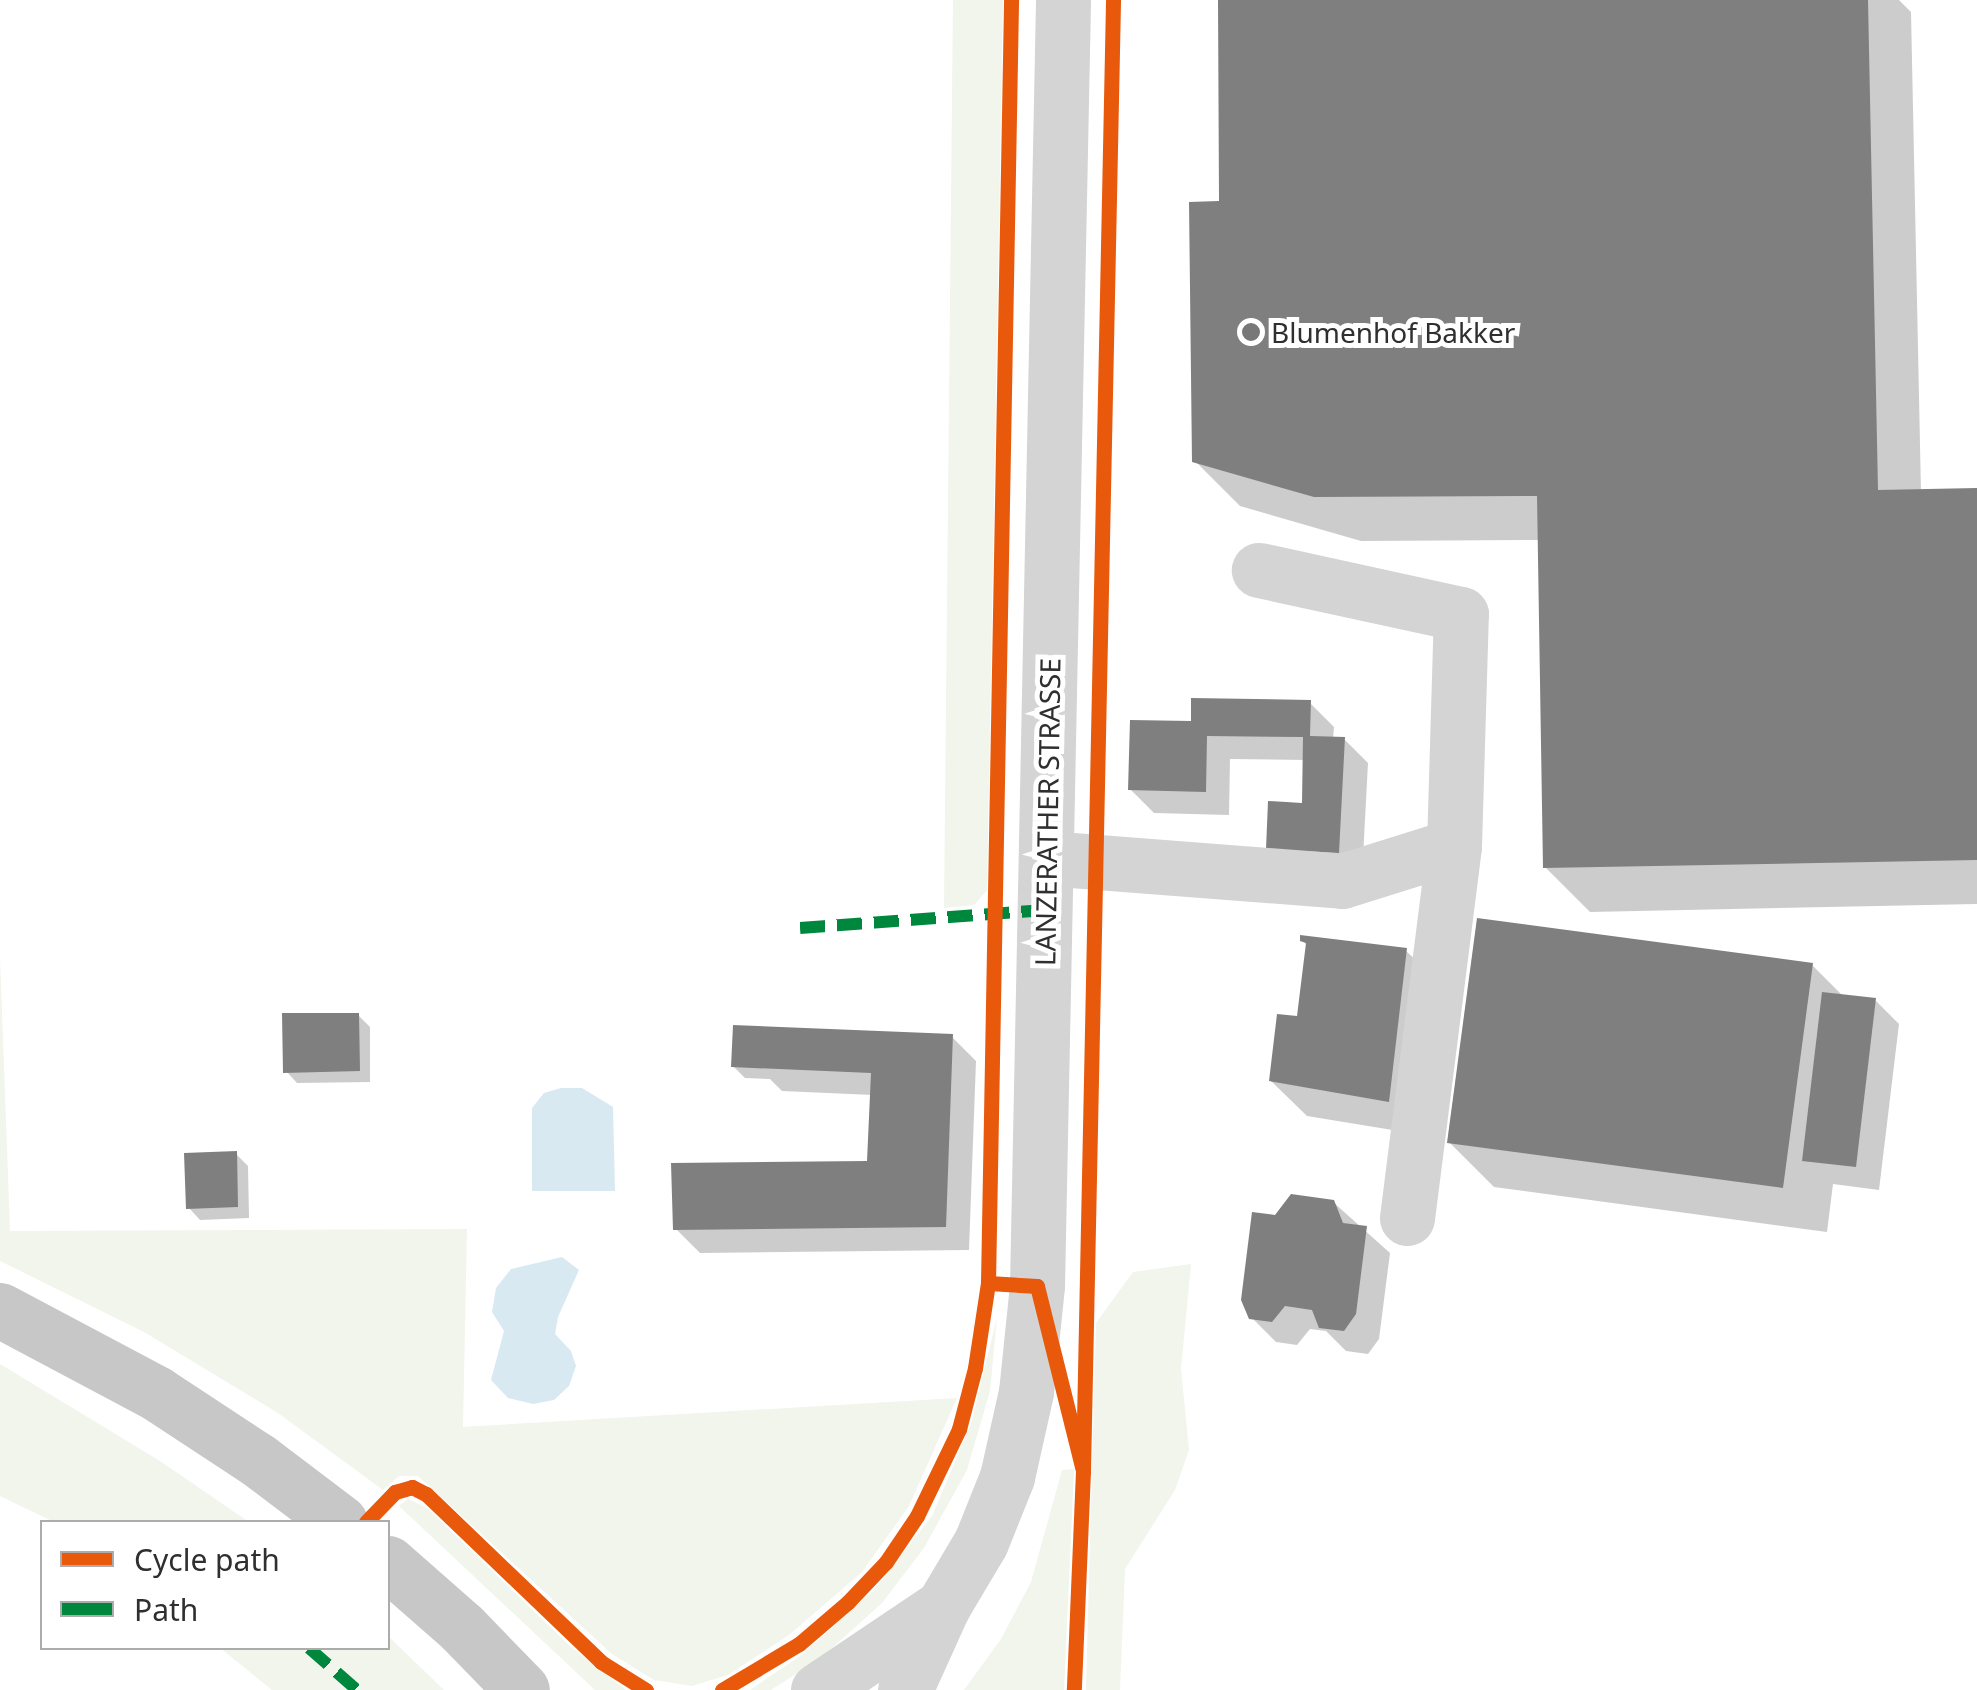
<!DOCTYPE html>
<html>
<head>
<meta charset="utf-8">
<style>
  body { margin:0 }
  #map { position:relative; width:1977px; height:1690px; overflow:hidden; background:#fff; font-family:"Noto Sans",sans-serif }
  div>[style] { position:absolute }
  .green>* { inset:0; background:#f1f5ec }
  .water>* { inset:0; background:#d8e9f2 }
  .shadow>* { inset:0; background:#0003 }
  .building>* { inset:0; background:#7f7f7f }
  .minor>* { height:55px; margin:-27.5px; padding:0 27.5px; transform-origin:27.5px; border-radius:27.5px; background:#d4d4d4 }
  .major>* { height:55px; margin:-27.5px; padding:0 27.5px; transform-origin:27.5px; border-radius:27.5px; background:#c7c7c7 }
  .quiet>* { height:12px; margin-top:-6px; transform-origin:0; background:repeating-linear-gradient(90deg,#00873e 0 25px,transparent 0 37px) }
  .cycleway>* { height:15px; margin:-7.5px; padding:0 7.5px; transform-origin:7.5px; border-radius:7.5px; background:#e8590c }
  .dots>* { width:28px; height:28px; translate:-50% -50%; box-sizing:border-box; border:5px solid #fff; border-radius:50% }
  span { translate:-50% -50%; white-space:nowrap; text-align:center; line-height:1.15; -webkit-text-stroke:10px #fff; paint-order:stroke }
  .poi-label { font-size:28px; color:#2f2f2f }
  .left { translate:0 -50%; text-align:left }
  .street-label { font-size:28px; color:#2f2f2f }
  .legend { position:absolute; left:40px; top:1520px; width:350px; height:130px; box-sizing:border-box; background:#fff; border:2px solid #acacac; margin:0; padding:12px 18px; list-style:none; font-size:30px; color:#2f2f2f }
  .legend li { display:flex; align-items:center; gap:20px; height:50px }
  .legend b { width:50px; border:2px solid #acacac }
</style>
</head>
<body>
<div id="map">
  <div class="green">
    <div style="clip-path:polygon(953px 0,1003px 0,987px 890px,974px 905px,944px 908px)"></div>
    <div style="clip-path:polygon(0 957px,10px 1231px,467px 1229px,463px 1427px,957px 1398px,909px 1506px,862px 1572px,789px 1635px,728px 1675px,692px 1686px,654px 1680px,612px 1654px,418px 1476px,399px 1476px,383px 1490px,278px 1413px,144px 1332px,0 1261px)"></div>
    <div style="clip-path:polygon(1191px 1264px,1181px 1369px,1189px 1450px,1175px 1490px,1125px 1569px,1120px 1690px,1086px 1690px,1096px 1323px,1133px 1272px)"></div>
    <div style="clip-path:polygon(997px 1317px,990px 1391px,967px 1470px,924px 1548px,882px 1603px,821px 1658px,771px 1690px,750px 1690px,803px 1654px,876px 1588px,932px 1516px,971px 1424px)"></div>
    <div style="clip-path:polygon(0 1364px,160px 1461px,249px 1522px,54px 1522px,0 1496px)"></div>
    <div style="clip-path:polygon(1074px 1469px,1064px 1690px,964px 1690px,1001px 1639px,1031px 1582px,1062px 1470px)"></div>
    <div style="clip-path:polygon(408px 1499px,427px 1508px,571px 1647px,626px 1690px,595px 1690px,399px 1506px)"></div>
    <div style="clip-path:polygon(388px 1636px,444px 1690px,272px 1690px,220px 1648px,388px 1648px)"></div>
  </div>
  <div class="water">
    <div style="clip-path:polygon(561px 1088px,582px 1088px,613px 1107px,615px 1191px,532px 1191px,532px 1108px,544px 1093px)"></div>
    <div style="clip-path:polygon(562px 1257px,579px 1270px,558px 1317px,555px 1334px,571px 1351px,576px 1366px,569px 1386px,554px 1400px,533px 1404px,508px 1398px,491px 1380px,504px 1331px,492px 1312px,496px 1288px,511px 1269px)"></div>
  </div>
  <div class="shadow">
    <div style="clip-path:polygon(1221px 0,1899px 0,1911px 12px,1921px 492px,1977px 491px,1977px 904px,1590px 912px,1545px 867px,1540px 540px,1361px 541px,1240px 506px,1195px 461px,1222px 203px)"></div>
    <div style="clip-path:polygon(1310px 703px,1334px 727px,1333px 739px,1344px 739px,1368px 763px,1362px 876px,1268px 848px,1304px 806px,1305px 760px,1230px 759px,1229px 815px,1154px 813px,1130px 789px,1194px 724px)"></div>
    <div style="clip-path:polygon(1303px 941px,1406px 951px,1418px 962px,1423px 1135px,1307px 1116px,1271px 1081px,1299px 1019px,1308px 946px)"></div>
    <div style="clip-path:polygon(1812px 965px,1844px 997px,1875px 1000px,1899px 1024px,1879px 1190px,1833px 1184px,1827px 1232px,1494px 1187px,1449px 1142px)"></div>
    <div style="clip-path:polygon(358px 1015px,370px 1027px,370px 1082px,297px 1083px,286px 1071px)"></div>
    <div style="clip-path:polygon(952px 1037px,976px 1061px,969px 1250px,700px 1253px,676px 1229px,870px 1164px,873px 1095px,782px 1091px,770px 1079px,745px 1078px,733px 1066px)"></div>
    <div style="clip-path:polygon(236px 1154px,248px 1166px,249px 1218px,200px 1220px,189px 1208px)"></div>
    <div style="clip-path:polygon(1333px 1202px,1390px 1253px,1379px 1339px,1368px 1354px,1346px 1351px,1326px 1331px,1310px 1329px,1297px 1345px,1276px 1342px,1251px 1317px,1276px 1218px)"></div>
  </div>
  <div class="building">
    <div style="clip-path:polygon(1218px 0,1868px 0,1878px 490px,1977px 488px,1977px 860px,1543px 868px,1537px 496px,1314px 497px,1192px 462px,1189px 202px,1219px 201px)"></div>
    <div style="clip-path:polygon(1191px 698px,1311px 700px,1310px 736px,1345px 737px,1339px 853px,1266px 849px,1268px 801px,1302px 803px,1303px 737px,1207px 736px,1206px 792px,1128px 790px,1130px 720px,1191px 721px)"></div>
    <div style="clip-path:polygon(1477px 918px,1813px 963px,1783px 1188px,1447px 1143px)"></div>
    <div style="clip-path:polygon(1300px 935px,1407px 948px,1389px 1102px,1269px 1081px,1277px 1014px,1297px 1016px,1306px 943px,1300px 941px)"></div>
    <div style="clip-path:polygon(1822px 992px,1876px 998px,1856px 1167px,1802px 1161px)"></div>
    <div style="clip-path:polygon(282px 1013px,359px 1013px,360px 1071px,283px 1073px)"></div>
    <div style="clip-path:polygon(733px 1025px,953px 1034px,946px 1227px,673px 1230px,671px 1163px,867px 1161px,871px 1073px,731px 1067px)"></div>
    <div style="clip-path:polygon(237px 1151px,238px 1207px,186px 1209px,184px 1153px)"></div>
    <div style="clip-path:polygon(1291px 1194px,1334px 1200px,1343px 1223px,1367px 1226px,1356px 1314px,1344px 1331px,1319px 1328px,1312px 1310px,1285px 1306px,1272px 1322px,1249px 1319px,1241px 1300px,1252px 1212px,1275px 1215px)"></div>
  </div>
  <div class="minor">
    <div style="left:1046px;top:858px;width:297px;rotate:4.4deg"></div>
    <div style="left:1342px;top:881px;width:117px;rotate:-17.4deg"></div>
    <div style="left:1454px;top:846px;width:232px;rotate:-88.3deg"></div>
    <div style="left:1461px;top:614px;width:207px;rotate:-167.7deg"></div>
    <div style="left:1407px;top:1218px;width:375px;rotate:-82.8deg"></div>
    <div style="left:818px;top:1690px;width:151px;rotate:-33.9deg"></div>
    <div style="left:905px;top:1690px;width:92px;rotate:-65.7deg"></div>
    <div style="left:943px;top:1606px;width:74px;rotate:-59.3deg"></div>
    <div style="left:981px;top:1542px;width:70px;rotate:-68.2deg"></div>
    <div style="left:1007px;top:1477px;width:87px;rotate:-77.4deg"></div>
    <div style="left:1026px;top:1392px;width:107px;rotate:-84.1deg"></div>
    <div style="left:1037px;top:1286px;width:1286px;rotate:-88.84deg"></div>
  </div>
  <div class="major">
    <div style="left:0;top:1310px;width:177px;rotate:28deg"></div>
    <div style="left:156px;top:1393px;width:122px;rotate:33.3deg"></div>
    <div style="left:258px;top:1460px;width:103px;rotate:37.1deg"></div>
    <div style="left:388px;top:1563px;width:98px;rotate:41.3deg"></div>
    <div style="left:462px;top:1628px;width:86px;rotate:45.9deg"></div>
  </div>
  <div class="quiet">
    <div style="left:800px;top:928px;width:247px;rotate:-4.2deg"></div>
    <div style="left:309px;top:1648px;width:64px;rotate:41.2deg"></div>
  </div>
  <div class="cycleway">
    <div style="left:988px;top:1283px;width:1283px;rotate:-88.97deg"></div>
    <div style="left:1083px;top:1471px;width:1471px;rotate:-88.83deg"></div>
    <div style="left:366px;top:1522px;width:42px;rotate:-46deg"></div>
    <div style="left:395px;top:1492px;width:18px;rotate:-16deg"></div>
    <div style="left:412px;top:1487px;width:16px;rotate:27deg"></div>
    <div style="left:426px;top:1494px;width:243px;rotate:43.8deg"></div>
    <div style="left:601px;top:1662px;width:53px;rotate:31.9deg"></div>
    <div style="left:722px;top:1690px;width:90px;rotate:-30.9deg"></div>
    <div style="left:799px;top:1644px;width:65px;rotate:-40.6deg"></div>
    <div style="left:848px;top:1602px;width:55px;rotate:-46.5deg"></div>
    <div style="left:886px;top:1562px;width:55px;rotate:-56deg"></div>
    <div style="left:917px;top:1516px;width:97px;rotate:-64.2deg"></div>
    <div style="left:959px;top:1429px;width:63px;rotate:-75.3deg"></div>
    <div style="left:975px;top:1368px;width:86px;rotate:-81.3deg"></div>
    <div style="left:988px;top:1283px;width:49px;rotate:3.5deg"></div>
    <div style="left:1037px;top:1286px;width:191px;rotate:76deg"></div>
    <div style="left:1083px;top:1471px;width:219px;rotate:92.4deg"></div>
  </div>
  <div class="dots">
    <div style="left:1251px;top:332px;background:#787878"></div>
  </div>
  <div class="poi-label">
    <span class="left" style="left:1271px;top:332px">Blumenhof Bakker</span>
  </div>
  <div class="street-label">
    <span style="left:1047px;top:812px;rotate:-89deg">LANZERATHER STRASSE</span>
  </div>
  <ul class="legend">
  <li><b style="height:12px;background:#e8590c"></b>Cycle path</li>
  <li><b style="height:12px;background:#00873e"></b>Path</li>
  </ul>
</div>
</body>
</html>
